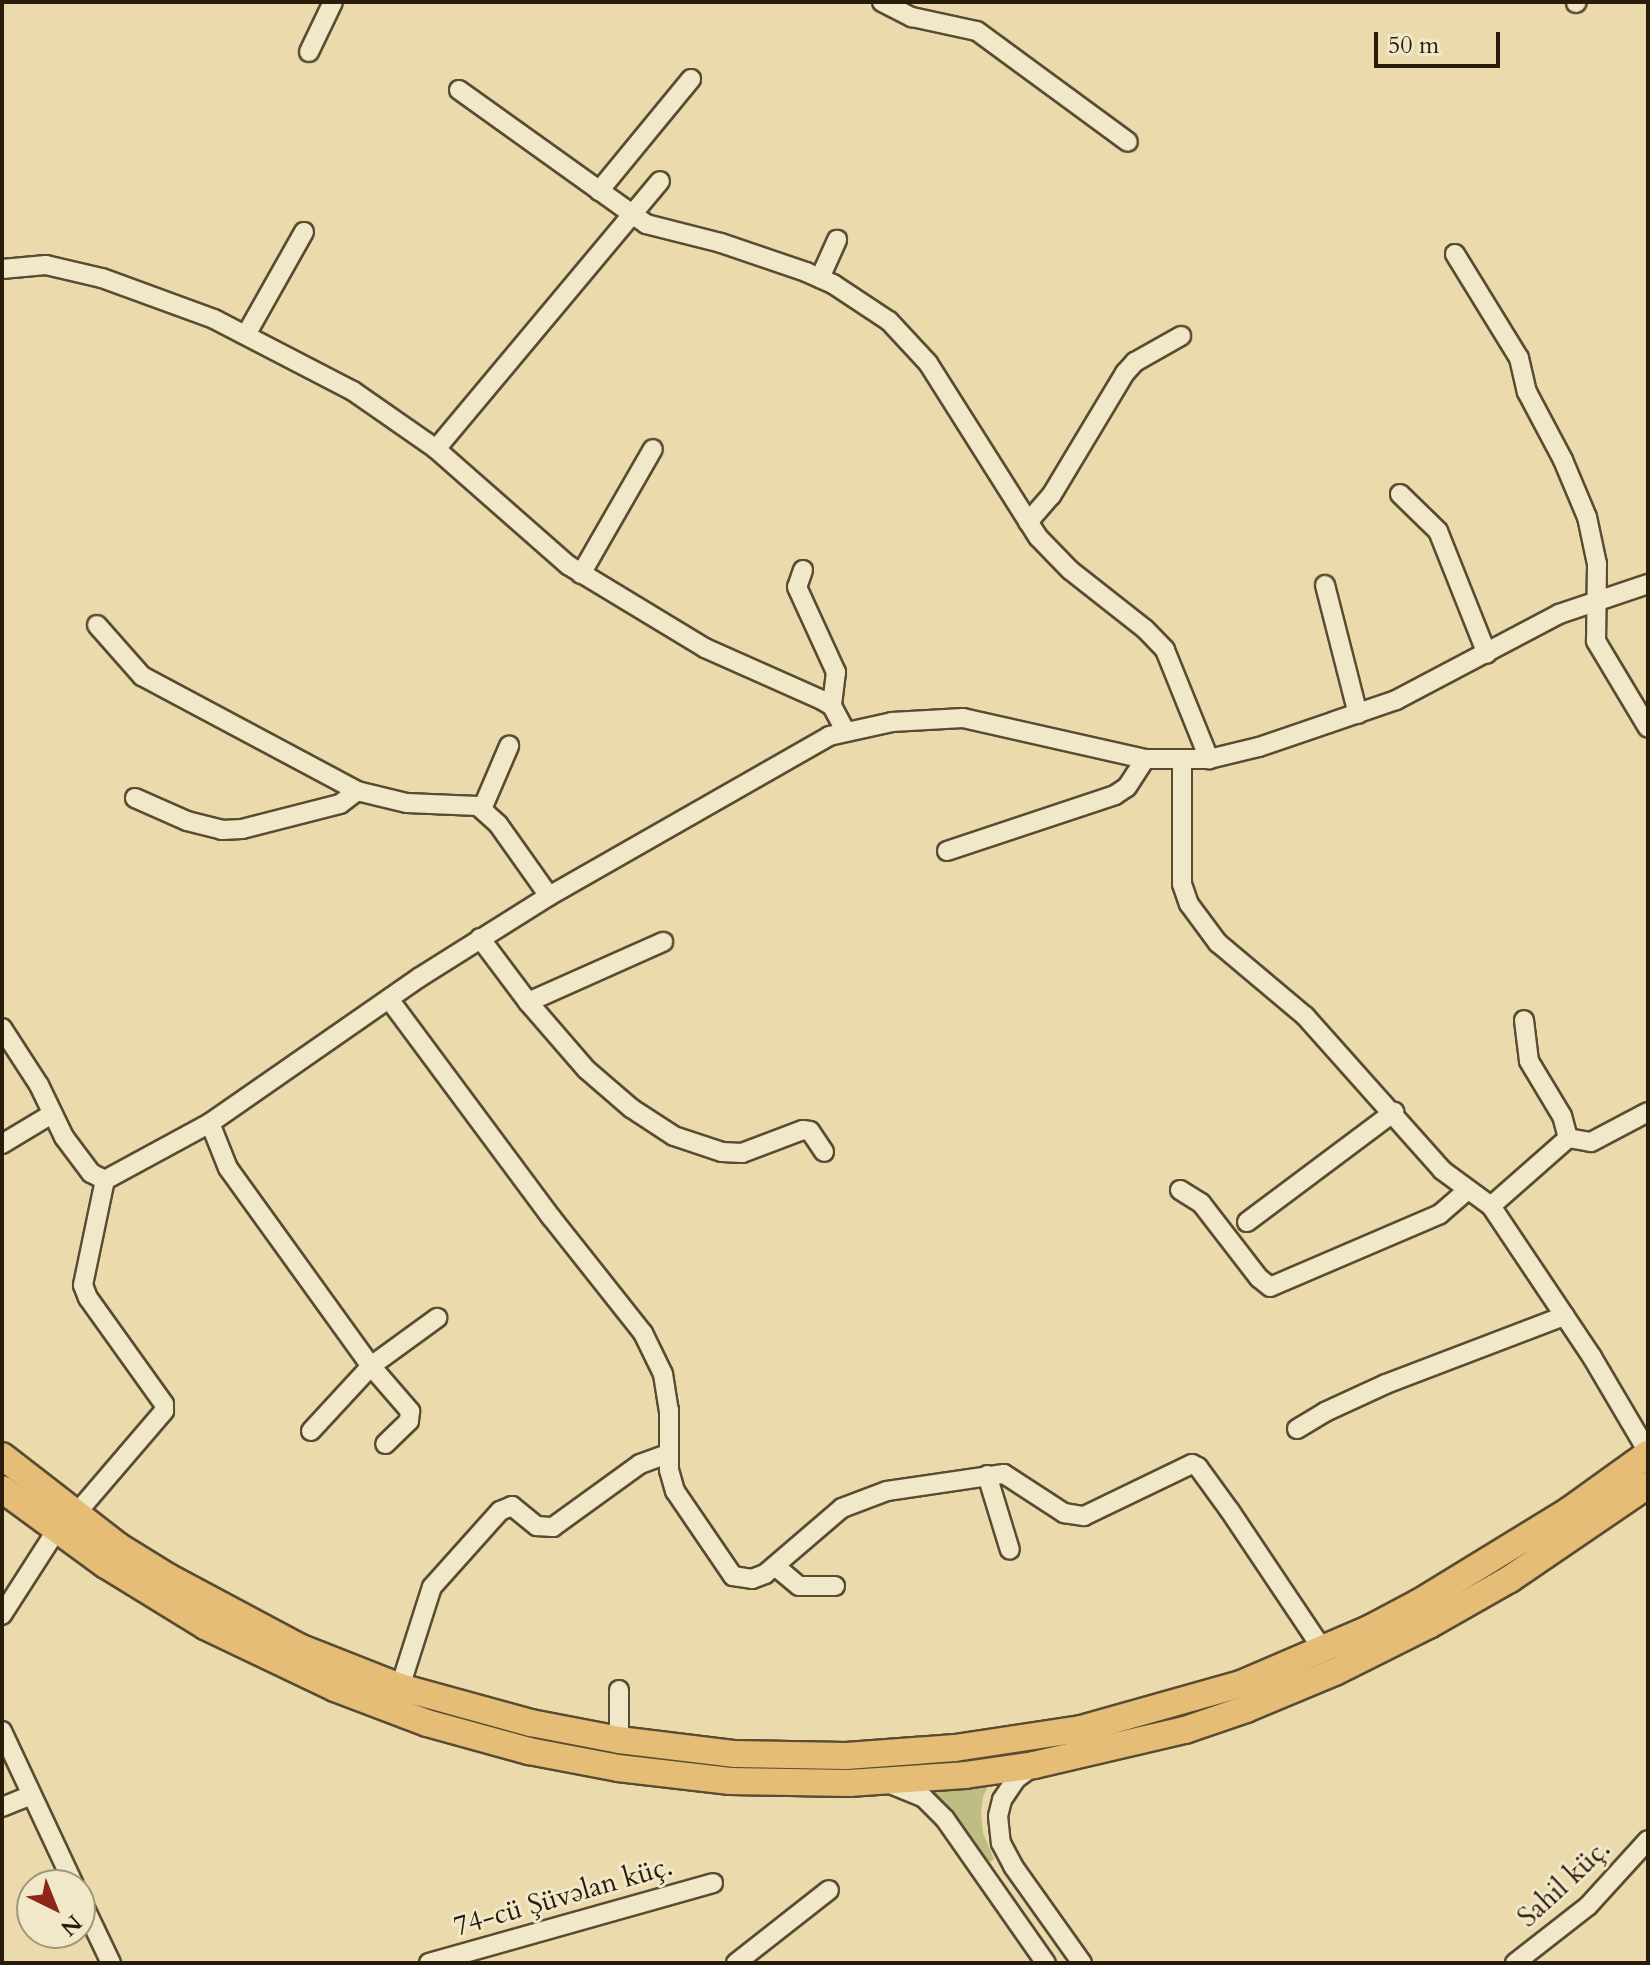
<!DOCTYPE html>
<html>
<head>
<meta charset="utf-8">
<style>
  body { margin:0 }
  #map { position:relative; width:1650px; height:1965px; overflow:hidden; background:#eadaac; font-family:Cardo,serif }
  div>[style] { position:absolute }
  .green>* { inset:0; background:#bebd84 }
  .roads { filter:drop-shadow(2px 0 #594c32) drop-shadow(-2px 0 #594c32) drop-shadow(0 2px #594c32) drop-shadow(0 -2px #594c32) }
  .minor>* { height:18px; margin:-9px; padding:0 9px; transform-origin:9px; border-radius:9px; background:#f1e7c9 }
  .primary>* { height:26px; margin:-13px; padding:0 13px; transform-origin:13px; border-radius:13px; background:#e5bd76 }
  span { translate:-50% -50%; white-space:nowrap; text-align:center; line-height:1.15; -webkit-text-stroke:6px #f1e7c9; paint-order:stroke }
  .street-label { font-size:28px; color:#291c0a }
  .frame { position:absolute; inset:0; border:4px solid #291c0a; pointer-events:none }
  .north { position:absolute; left:16px; top:1869px; width:80px; height:80px; box-sizing:border-box; background:#f1e7c9; border:2px solid #a1967d; border-radius:50%; rotate:137deg; font-size:22px; font-weight:700; line-height:32px; text-align:center; color:#291c0a }
  .north::after { content:''; display:block; margin:auto; width:28px; height:36px; background:#8f2418; clip-path:polygon(50% 0,100% 100%,50% 72%,0 100%) }
  .scale { position:absolute; left:1374px; top:32px; width:126px; height:36px; box-sizing:border-box; border:4px solid #291c0a; border-top:0; padding-left:10px; font-size:24px; line-height:28px; white-space:nowrap; color:#291c0a; -webkit-text-stroke:6px #f1e7c9; paint-order:stroke }
</style>
</head>
<body>
<div id="map">
  <div class="green">
    <div style="clip-path:polygon(990px 1782px,983px 1797px,981px 1814px,983px 1833px,994px 1859px,990px 1862px,931px 1790px)"></div>
  </div>
  <div class="roads">
    <div class="minor">
      <div style="left:882px;top:2px;width:34px;rotate:27deg"></div>
      <div style="left:912px;top:17px;width:66px;rotate:12.2deg"></div>
      <div style="left:977px;top:31px;width:187px;rotate:36.3deg"></div>
      <div style="left:1576px;top:3px;width:1px;rotate:-45deg"></div>
      <div style="left:309px;top:52px;width:55px;rotate:-64.4deg"></div>
      <div style="left:459px;top:90px;width:230px;rotate:35.6deg"></div>
      <div style="left:646px;top:224px;width:77px;rotate:14.2deg"></div>
      <div style="left:721px;top:243px;width:90px;rotate:18.8deg"></div>
      <div style="left:806px;top:272px;width:30px;rotate:24deg"></div>
      <div style="left:833px;top:284px;width:67px;rotate:33.5deg"></div>
      <div style="left:889px;top:321px;width:57px;rotate:47.1deg"></div>
      <div style="left:928px;top:363px;width:206px;rotate:57.7deg"></div>
      <div style="left:1038px;top:537px;width:46px;rotate:45.9deg"></div>
      <div style="left:1070px;top:570px;width:95px;rotate:38.2deg"></div>
      <div style="left:1145px;top:629px;width:29px;rotate:46deg"></div>
      <div style="left:1165px;top:650px;width:118px;rotate:68deg"></div>
      <div style="left:599px;top:191px;width:145px;rotate:-50.6deg"></div>
      <div style="left:1455px;top:254px;width:122px;rotate:58.4deg"></div>
      <div style="left:1519px;top:358px;width:35px;rotate:77deg"></div>
      <div style="left:1527px;top:392px;width:77px;rotate:62.1deg"></div>
      <div style="left:1563px;top:460px;width:62px;rotate:67.2deg"></div>
      <div style="left:1587px;top:517px;width:48px;rotate:78deg"></div>
      <div style="left:1597px;top:564px;width:77px;rotate:90.7deg"></div>
      <div style="left:1596px;top:641px;width:101px;rotate:59.1deg"></div>
      <div style="left:2px;top:269px;width:44px;rotate:-5.2deg"></div>
      <div style="left:46px;top:265px;width:57px;rotate:13.1deg"></div>
      <div style="left:102px;top:278px;width:119px;rotate:20.1deg"></div>
      <div style="left:214px;top:319px;width:157px;rotate:27.4deg"></div>
      <div style="left:353px;top:391px;width:101px;rotate:34.9deg"></div>
      <div style="left:436px;top:449px;width:176px;rotate:41.3deg"></div>
      <div style="left:568px;top:565px;width:160px;rotate:31.2deg"></div>
      <div style="left:705px;top:648px;width:128px;rotate:24deg"></div>
      <div style="left:822px;top:700px;width:12px;rotate:31deg"></div>
      <div style="left:832px;top:706px;width:27px;rotate:62deg"></div>
      <div style="left:820px;top:278px;width:42px;rotate:-65.9deg"></div>
      <div style="left:247px;top:333px;width:116px;rotate:-60.6deg"></div>
      <div style="left:436px;top:449px;width:349px;rotate:-50.1deg"></div>
      <div style="left:1400px;top:494px;width:53px;rotate:44.2deg"></div>
      <div style="left:1438px;top:531px;width:132px;rotate:68.3deg"></div>
      <div style="left:1028px;top:522px;width:35px;rotate:-49deg"></div>
      <div style="left:1051px;top:496px;width:144px;rotate:-59deg"></div>
      <div style="left:1125px;top:373px;width:15px;rotate:-48deg"></div>
      <div style="left:1135px;top:362px;width:53px;rotate:-29.5deg"></div>
      <div style="left:803px;top:570px;width:18px;rotate:109deg"></div>
      <div style="left:797px;top:587px;width:94px;rotate:65.4deg"></div>
      <div style="left:836px;top:672px;width:34px;rotate:97deg"></div>
      <div style="left:581px;top:574px;width:144px;rotate:-60.1deg"></div>
      <div style="left:1325px;top:585px;width:133px;rotate:75.7deg"></div>
      <div style="left:97px;top:625px;width:68px;rotate:48.6deg"></div>
      <div style="left:142px;top:676px;width:244px;rotate:28.1deg"></div>
      <div style="left:357px;top:791px;width:51px;rotate:13.5deg"></div>
      <div style="left:407px;top:803px;width:71px;rotate:2.4deg"></div>
      <div style="left:478px;top:806px;width:27px;rotate:42deg"></div>
      <div style="left:498px;top:824px;width:88px;rotate:54.7deg"></div>
      <div style="left:1182px;top:761px;width:123px;rotate:90deg"></div>
      <div style="left:1182px;top:884px;width:21px;rotate:71deg"></div>
      <div style="left:1189px;top:904px;width:49px;rotate:53.4deg"></div>
      <div style="left:1218px;top:943px;width:114px;rotate:40deg"></div>
      <div style="left:1305px;top:1016px;width:206px;rotate:48.3deg"></div>
      <div style="left:1442px;top:1170px;width:61px;rotate:36.3deg"></div>
      <div style="left:1491px;top:1206px;width:182px;rotate:56.2deg"></div>
      <div style="left:1592px;top:1357px;width:110px;rotate:59.5deg"></div>
      <div style="left:135px;top:798px;width:57px;rotate:23.9deg"></div>
      <div style="left:187px;top:821px;width:36px;rotate:14deg"></div>
      <div style="left:222px;top:830px;width:20px;rotate:-3deg"></div>
      <div style="left:242px;top:829px;width:101px;rotate:-14.3deg"></div>
      <div style="left:340px;top:804px;width:21px;rotate:-37deg"></div>
      <div style="left:482px;top:809px;width:69px;rotate:-66.8deg"></div>
      <div style="left:947px;top:851px;width:177px;rotate:-18.4deg"></div>
      <div style="left:1115px;top:795px;width:14px;rotate:-34deg"></div>
      <div style="left:1127px;top:787px;width:33px;rotate:-57deg"></div>
      <div style="left:480px;top:938px;width:80px;rotate:53.1deg"></div>
      <div style="left:528px;top:1002px;width:90px;rotate:49.1deg"></div>
      <div style="left:587px;top:1070px;width:58px;rotate:40.8deg"></div>
      <div style="left:631px;top:1108px;width:51px;rotate:33.1deg"></div>
      <div style="left:674px;top:1136px;width:51px;rotate:18.4deg"></div>
      <div style="left:722px;top:1152px;width:20px;rotate:3deg"></div>
      <div style="left:742px;top:1153px;width:65px;rotate:-20.7deg"></div>
      <div style="left:803px;top:1130px;width:7px;rotate:8deg"></div>
      <div style="left:810px;top:1131px;width:25px;rotate:56deg"></div>
      <div style="left:389px;top:999px;width:272px;rotate:53.4deg"></div>
      <div style="left:551px;top:1217px;width:148px;rotate:51.6deg"></div>
      <div style="left:643px;top:1333px;width:46px;rotate:64deg"></div>
      <div style="left:663px;top:1374px;width:36px;rotate:81deg"></div>
      <div style="left:669px;top:1410px;width:60px;rotate:90deg"></div>
      <div style="left:669px;top:1470px;width:22px;rotate:74deg"></div>
      <div style="left:675px;top:1491px;width:103px;rotate:55.7deg"></div>
      <div style="left:733px;top:1576px;width:19px;rotate:9deg"></div>
      <div style="left:752px;top:1579px;width:14px;rotate:-21deg"></div>
      <div style="left:765px;top:1574px;width:101px;rotate:-40.6deg"></div>
      <div style="left:842px;top:1508px;width:48px;rotate:-20.7deg"></div>
      <div style="left:887px;top:1491px;width:118px;rotate:-8.3deg"></div>
      <div style="left:1004px;top:1474px;width:72px;rotate:33deg"></div>
      <div style="left:1064px;top:1513px;width:20px;rotate:9deg"></div>
      <div style="left:1084px;top:1516px;width:120px;rotate:-25.7deg"></div>
      <div style="left:1192px;top:1464px;width:7px;rotate:27deg"></div>
      <div style="left:1198px;top:1467px;width:54px;rotate:54deg"></div>
      <div style="left:1230px;top:1511px;width:167px;rotate:56.2deg"></div>
      <div style="left:528px;top:1002px;width:148px;rotate:-24deg"></div>
      <div style="left:2px;top:1028px;width:68px;rotate:57deg"></div>
      <div style="left:39px;top:1085px;width:58px;rotate:64.3deg"></div>
      <div style="left:64px;top:1137px;width:45px;rotate:53.1deg"></div>
      <div style="left:91px;top:1173px;width:16px;rotate:27deg"></div>
      <div style="left:105px;top:1180px;width:119px;rotate:-28.5deg"></div>
      <div style="left:210px;top:1123px;width:256px;rotate:-34.8deg"></div>
      <div style="left:420px;top:977px;width:152px;rotate:-32.1deg"></div>
      <div style="left:549px;top:896px;width:322px;rotate:-29.7deg"></div>
      <div style="left:829px;top:736px;width:65px;rotate:-12.5deg"></div>
      <div style="left:892px;top:722px;width:71px;rotate:-3.2deg"></div>
      <div style="left:963px;top:718px;width:187px;rotate:12.7deg"></div>
      <div style="left:1145px;top:759px;width:64px"></div>
      <div style="left:1209px;top:759px;width:51px;rotate:-13.5deg"></div>
      <div style="left:1259px;top:747px;width:145px;rotate:-18.9deg"></div>
      <div style="left:1396px;top:700px;width:184px;rotate:-27.8deg"></div>
      <div style="left:1559px;top:614px;width:94px;rotate:-18.6deg"></div>
      <div style="left:210px;top:1123px;width:48px;rotate:68.2deg"></div>
      <div style="left:228px;top:1168px;width:244px;rotate:54.2deg"></div>
      <div style="left:371px;top:1366px;width:60px;rotate:49.1deg"></div>
      <div style="left:410px;top:1411px;width:10px;rotate:96deg"></div>
      <div style="left:409px;top:1421px;width:33px;rotate:136deg"></div>
      <div style="left:1568px;top:1138px;width:23px;rotate:10deg"></div>
      <div style="left:1591px;top:1142px;width:64px;rotate:-27.8deg"></div>
      <div style="left:2px;top:1144px;width:58px;rotate:-31deg"></div>
      <div style="left:1180px;top:1190px;width:25px;rotate:32deg"></div>
      <div style="left:1201px;top:1203px;width:95px;rotate:52.3deg"></div>
      <div style="left:1259px;top:1278px;width:14px;rotate:39deg"></div>
      <div style="left:1270px;top:1287px;width:185px;rotate:-23.2deg"></div>
      <div style="left:1440px;top:1214px;width:37px;rotate:-41deg"></div>
      <div style="left:1491px;top:1206px;width:103px;rotate:-41.4deg"></div>
      <div style="left:1568px;top:1138px;width:23px;rotate:-105deg"></div>
      <div style="left:1562px;top:1116px;width:64px;rotate:-121deg"></div>
      <div style="left:1529px;top:1061px;width:41px;rotate:-97deg"></div>
      <div style="left:1247px;top:1222px;width:184px;rotate:-36.8deg"></div>
      <div style="left:1297px;top:1429px;width:33px;rotate:-31deg"></div>
      <div style="left:1325px;top:1412px;width:67px;rotate:-24.7deg"></div>
      <div style="left:1386px;top:1384px;width:191px;rotate:-20.9deg"></div>
      <div style="left:311px;top:1431px;width:88px;rotate:-47.3deg"></div>
      <div style="left:371px;top:1366px;width:82px;rotate:-36deg"></div>
      <div style="left:987px;top:1475px;width:78px;rotate:73deg"></div>
      <div style="left:75px;top:1515px;width:137px;rotate:-49.4deg"></div>
      <div style="left:164px;top:1411px;width:7px;rotate:-90deg"></div>
      <div style="left:164px;top:1404px;width:130px;rotate:-125.6deg"></div>
      <div style="left:88px;top:1298px;width:14px;rotate:-111deg"></div>
      <div style="left:83px;top:1285px;width:107px;rotate:-78.2deg"></div>
      <div style="left:775px;top:1566px;width:31px;rotate:40deg"></div>
      <div style="left:799px;top:1586px;width:36px"></div>
      <div style="left:2px;top:1615px;width:100px;rotate:-57.3deg"></div>
      <div style="left:400px;top:1687px;width:105px;rotate:-72.3deg"></div>
      <div style="left:432px;top:1587px;width:102px;rotate:-48.2deg"></div>
      <div style="left:500px;top:1511px;width:13px;rotate:-23deg"></div>
      <div style="left:512px;top:1506px;width:32px;rotate:39deg"></div>
      <div style="left:537px;top:1526px;width:16px;rotate:4deg"></div>
      <div style="left:553px;top:1527px;width:107px;rotate:-35.9deg"></div>
      <div style="left:640px;top:1464px;width:30px;rotate:-20deg"></div>
      <div style="left:619px;top:1690px;width:50px;rotate:90deg"></div>
      <div style="left:2px;top:1731px;width:170px;rotate:64.9deg"></div>
      <div style="left:1031px;top:1768px;width:19px;rotate:144deg"></div>
      <div style="left:1016px;top:1779px;width:25px;rotate:124deg"></div>
      <div style="left:1002px;top:1800px;width:16px;rotate:104deg"></div>
      <div style="left:998px;top:1816px;width:27px;rotate:84deg"></div>
      <div style="left:1001px;top:1843px;width:26px;rotate:62deg"></div>
      <div style="left:1013px;top:1866px;width:119px;rotate:54.6deg"></div>
      <div style="left:890px;top:1784px;width:35px;rotate:22deg"></div>
      <div style="left:923px;top:1797px;width:31px;rotate:45deg"></div>
      <div style="left:945px;top:1819px;width:176px;rotate:55deg"></div>
      <div style="left:2px;top:1807px;width:31px;rotate:-22deg"></div>
      <div style="left:80px;top:1898px;width:72px;rotate:64.5deg"></div>
      <div style="left:429px;top:1963px;width:295px;rotate:-15.7deg"></div>
      <div style="left:736px;top:1963px;width:118px;rotate:-38.1deg"></div>
      <div style="left:1515px;top:1963px;width:93px;rotate:-38deg"></div>
      <div style="left:1588px;top:1906px;width:89px;rotate:-47.7deg"></div>
    </div>
    <div class="primary">
      <div style="left:2px;top:1456px;width:147px;rotate:37.8deg"></div>
      <div style="left:118px;top:1546px;width:59px;rotate:31.8deg"></div>
      <div style="left:168px;top:1577px;width:149px;rotate:28.1deg"></div>
      <div style="left:299px;top:1647px;width:109px;rotate:21.6deg"></div>
      <div style="left:400px;top:1687px;width:136px;rotate:15.4deg"></div>
      <div style="left:531px;top:1723px;width:90px;rotate:10.9deg"></div>
      <div style="left:619px;top:1740px;width:117px;rotate:6.9deg"></div>
      <div style="left:735px;top:1754px;width:111px;rotate:1deg"></div>
      <div style="left:846px;top:1756px;width:109px;rotate:-4.2deg"></div>
      <div style="left:955px;top:1748px;width:127px;rotate:-8.6deg"></div>
      <div style="left:1081px;top:1729px;width:166px;rotate:-15.7deg"></div>
      <div style="left:1241px;top:1684px;width:142px;rotate:-23.3deg"></div>
      <div style="left:1371px;top:1628px;width:55px;rotate:-28deg"></div>
      <div style="left:1420px;top:1602px;width:176px;rotate:-31.5deg"></div>
      <div style="left:1570px;top:1510px;width:96px;rotate:-35.7deg"></div>
      <div style="left:2px;top:1489px;width:129px;rotate:36.2deg"></div>
      <div style="left:106px;top:1565px;width:116px;rotate:31.6deg"></div>
      <div style="left:205px;top:1626px;width:144px;rotate:25.5deg"></div>
      <div style="left:335px;top:1688px;width:98px;rotate:20.8deg"></div>
      <div style="left:427px;top:1723px;width:106px;rotate:15.4deg"></div>
      <div style="left:529px;top:1751px;width:91px;rotate:10.8deg"></div>
      <div style="left:618px;top:1768px;width:113px;rotate:6.6deg"></div>
      <div style="left:730px;top:1781px;width:119px;rotate:1deg"></div>
      <div style="left:849px;top:1783px;width:116px;rotate:-3.9deg"></div>
      <div style="left:965px;top:1775px;width:70px;rotate:-8.2deg"></div>
      <div style="left:1034px;top:1765px;width:155px;rotate:-13.1deg"></div>
      <div style="left:1185px;top:1730px;width:65px;rotate:-19deg"></div>
      <div style="left:1246px;top:1709px;width:96px;rotate:-22.6deg"></div>
      <div style="left:1335px;top:1672px;width:105px;rotate:-26.6deg"></div>
      <div style="left:1429px;top:1625px;width:93px;rotate:-29.6deg"></div>
      <div style="left:1510px;top:1579px;width:167px;rotate:-34.3deg"></div>
    </div>
  </div>
  <div class="street-label">
    <span style="left:1564px;top:1883px;rotate:-43deg">Sahil küç.</span>
    <span style="left:563px;top:1896px;rotate:-16deg">74-cü Şüvəlan küç.</span>
  </div>
  <div class="frame"></div>
  <div class="north">N</div>
  <div class="scale">50 m</div>
</div>
</body>
</html>
